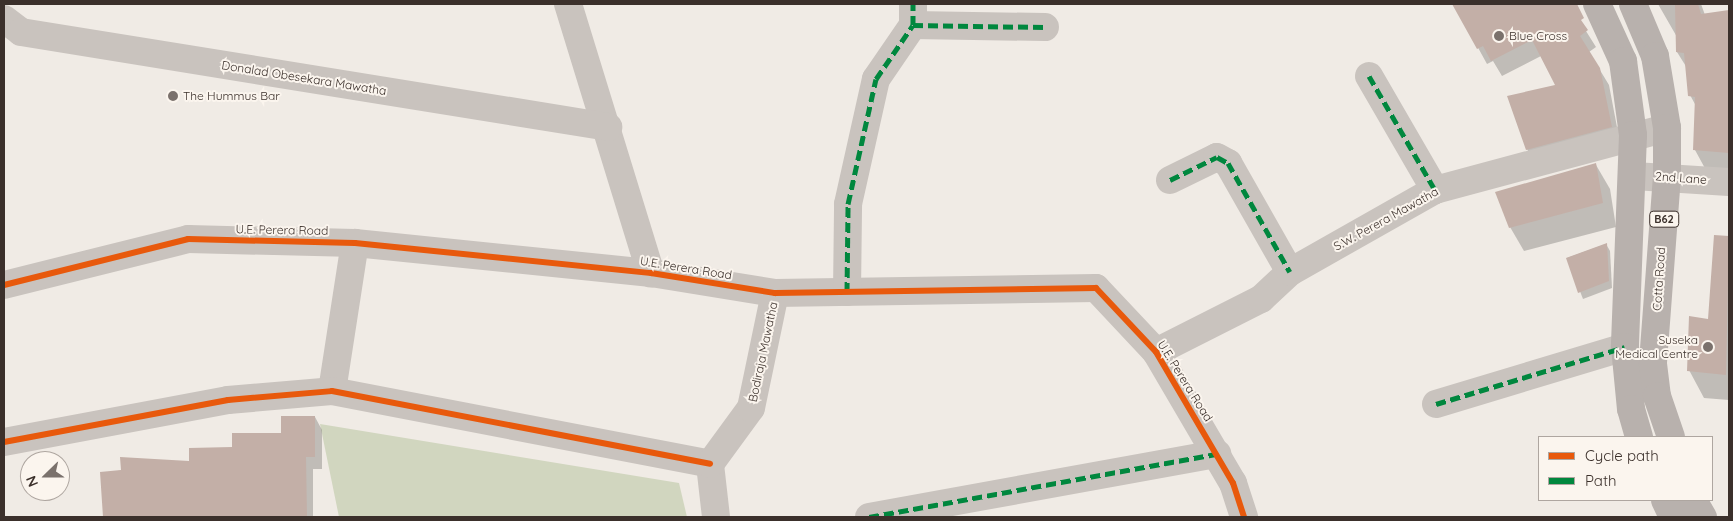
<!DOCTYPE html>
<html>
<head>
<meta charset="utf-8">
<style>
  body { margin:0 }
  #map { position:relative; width:1733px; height:521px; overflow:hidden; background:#f0ebe5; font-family:Quicksand,sans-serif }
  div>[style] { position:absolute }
  .green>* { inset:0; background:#d1d6bf }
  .shadow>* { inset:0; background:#0003 }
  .building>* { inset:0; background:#c3afa7 }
  .street>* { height:28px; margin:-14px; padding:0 14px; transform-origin:14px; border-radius:14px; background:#c9c3be }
  .primary>* { height:28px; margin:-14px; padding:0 14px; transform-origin:14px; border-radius:14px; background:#b8b1ad }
  .quiet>* { height:5px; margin-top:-2.5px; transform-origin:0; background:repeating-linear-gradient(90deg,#00873e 0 10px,transparent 0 15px) }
  .cycleway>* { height:6px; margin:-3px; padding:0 3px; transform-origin:3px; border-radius:3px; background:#e8590c }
  .dots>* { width:14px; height:14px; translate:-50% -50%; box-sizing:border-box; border:2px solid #fbf5ee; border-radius:50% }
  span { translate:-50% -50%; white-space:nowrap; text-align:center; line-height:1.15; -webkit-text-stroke:4px #fbf5ee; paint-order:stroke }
  .shield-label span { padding:1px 4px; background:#fbf5ee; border:1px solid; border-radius:4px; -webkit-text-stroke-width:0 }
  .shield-label { font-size:11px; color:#3b302b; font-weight:700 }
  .poi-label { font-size:12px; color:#3b302b }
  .left { translate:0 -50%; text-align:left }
  .right { translate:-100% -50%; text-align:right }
  .street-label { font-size:12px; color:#3b302b }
  .frame { position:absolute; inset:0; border:5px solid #3b302b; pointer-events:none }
  .legend { position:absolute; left:1538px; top:436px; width:175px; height:65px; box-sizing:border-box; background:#fbf5ee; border:1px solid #aea6a0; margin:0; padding:6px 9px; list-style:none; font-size:15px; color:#3b302b }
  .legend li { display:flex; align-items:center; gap:10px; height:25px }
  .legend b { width:25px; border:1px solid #aea6a0 }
  .north { position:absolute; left:20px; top:451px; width:50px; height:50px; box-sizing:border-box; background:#fbf5ee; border:1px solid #aea6a0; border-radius:50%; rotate:248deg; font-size:14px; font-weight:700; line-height:20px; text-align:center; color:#3b302b }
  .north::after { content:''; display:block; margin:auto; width:18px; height:22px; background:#7a716c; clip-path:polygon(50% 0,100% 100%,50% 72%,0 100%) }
</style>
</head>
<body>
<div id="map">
  <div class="green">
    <div style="clip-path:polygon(320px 424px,679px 483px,687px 517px,339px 517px)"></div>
  </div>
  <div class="shadow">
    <div style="clip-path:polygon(1454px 4px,1569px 4px,1596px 47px,1589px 52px,1609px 85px,1620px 143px,1536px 165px,1527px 149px,1557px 86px,1541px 56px,1502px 76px,1493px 61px,1487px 64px)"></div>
    <div style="clip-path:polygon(1658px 4px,1701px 4px,1705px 15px,1729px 11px,1729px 174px,1707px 172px,1695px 150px,1696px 106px,1690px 95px,1687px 68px,1677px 52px,1677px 37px)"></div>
    <div style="clip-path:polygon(1596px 165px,1610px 189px,1616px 227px,1524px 251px,1510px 227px)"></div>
    <div style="clip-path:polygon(1606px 244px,1610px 251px,1612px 288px,1583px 299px,1567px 258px)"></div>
    <div style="clip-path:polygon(1713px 268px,1729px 271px,1729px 400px,1704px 398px,1689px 370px,1709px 321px)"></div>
    <div style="clip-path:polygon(315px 417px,322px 430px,322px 469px,313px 469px,313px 516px,323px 517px,104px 517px,101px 473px,190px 462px,283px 434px)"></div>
  </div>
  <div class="building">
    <div style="clip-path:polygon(1452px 4px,1577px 4px,1584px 18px,1581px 20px,1588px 30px,1580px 36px,1600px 68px,1612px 127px,1526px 150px,1507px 96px,1555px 85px,1532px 40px,1491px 61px,1483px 46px,1477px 49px)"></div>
    <div style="clip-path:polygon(1675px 4px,1698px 4px,1701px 14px,1729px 10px,1729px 153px,1693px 150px,1695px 97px,1688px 96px,1684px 53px,1676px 52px)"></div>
    <div style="clip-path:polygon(1596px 163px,1603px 203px,1509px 228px,1495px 192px)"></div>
    <div style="clip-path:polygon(1714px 235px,1729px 236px,1726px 375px,1687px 371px,1689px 316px,1708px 319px)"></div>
    <div style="clip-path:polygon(1607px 243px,1609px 281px,1578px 293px,1566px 258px)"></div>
    <div style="clip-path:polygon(281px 416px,315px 416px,315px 457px,306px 457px,307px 517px,103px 517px,100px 472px,121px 470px,120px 457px,189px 461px,189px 448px,232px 447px,232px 433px,281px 433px)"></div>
  </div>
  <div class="street">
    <div style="left:568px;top:4px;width:282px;rotate:72.9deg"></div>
    <div style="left:4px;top:19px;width:21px;rotate:37deg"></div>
    <div style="left:21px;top:32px;width:595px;rotate:9.19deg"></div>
    <div style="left:913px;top:25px;width:132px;rotate:0.9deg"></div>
    <div style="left:1369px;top:76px;width:132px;rotate:59.9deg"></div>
    <div style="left:1634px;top:176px;width:95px;rotate:3.6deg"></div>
    <div style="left:1170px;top:180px;width:52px;rotate:-26.1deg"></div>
    <div style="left:1217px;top:157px;width:13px;rotate:29deg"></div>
    <div style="left:1228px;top:163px;width:125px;rotate:60.4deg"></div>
    <div style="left:4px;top:285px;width:190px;rotate:-14deg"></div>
    <div style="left:188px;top:239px;width:167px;rotate:1.4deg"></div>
    <div style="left:355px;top:243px;width:298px;rotate:5.8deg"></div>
    <div style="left:651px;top:273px;width:126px;rotate:9.2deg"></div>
    <div style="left:775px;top:293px;width:321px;rotate:-0.9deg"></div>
    <div style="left:1096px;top:288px;width:88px;rotate:46.8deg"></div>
    <div style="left:1156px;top:352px;width:152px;rotate:59.6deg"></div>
    <div style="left:1233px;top:483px;width:36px;rotate:72deg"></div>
    <div style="left:847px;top:292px;width:88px;rotate:-89.3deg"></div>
    <div style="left:848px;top:204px;width:128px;rotate:-77.4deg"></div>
    <div style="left:876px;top:79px;width:65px;rotate:-55.6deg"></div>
    <div style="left:913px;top:25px;width:21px;rotate:-90deg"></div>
    <div style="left:1156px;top:352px;width:118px;rotate:-26.8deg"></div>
    <div style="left:1261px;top:299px;width:40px;rotate:-43deg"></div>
    <div style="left:1290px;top:272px;width:167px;rotate:-29.5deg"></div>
    <div style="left:1435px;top:190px;width:240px;rotate:-15deg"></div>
    <div style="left:332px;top:391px;width:150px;rotate:-81.2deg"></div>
    <div style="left:1436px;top:404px;width:197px;rotate:-16.8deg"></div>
    <div style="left:4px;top:442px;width:228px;rotate:-10.6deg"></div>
    <div style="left:228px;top:400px;width:104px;rotate:-4.9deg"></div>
    <div style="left:332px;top:391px;width:385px;rotate:10.9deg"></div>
    <div style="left:716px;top:517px;width:53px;rotate:-96.5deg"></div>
    <div style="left:710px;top:464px;width:69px;rotate:-53.8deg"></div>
    <div style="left:751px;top:408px;width:117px;rotate:-78.2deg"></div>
    <div style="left:869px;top:517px;width:354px;rotate:-10.3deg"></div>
  </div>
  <div class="primary">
    <div style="left:1597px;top:4px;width:63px;rotate:65.5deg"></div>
    <div style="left:1623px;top:61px;width:75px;rotate:82.3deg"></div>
    <div style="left:1633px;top:135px;width:212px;rotate:92.2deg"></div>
    <div style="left:1625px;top:347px;width:62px;rotate:84.5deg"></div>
    <div style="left:1631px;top:409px;width:29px;rotate:74deg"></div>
    <div style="left:1633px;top:4px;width:56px;rotate:67.1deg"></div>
    <div style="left:1655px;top:56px;width:73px;rotate:80.5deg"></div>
    <div style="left:1667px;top:128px;width:48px;rotate:90deg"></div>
    <div style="left:1667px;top:176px;width:189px;rotate:94.3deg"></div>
    <div style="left:1653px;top:364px;width:32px;rotate:83deg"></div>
    <div style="left:1657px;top:396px;width:43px;rotate:71.1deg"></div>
    <div style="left:1665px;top:500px;width:19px;rotate:65deg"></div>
    <div style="left:1693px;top:500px;width:20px;rotate:60deg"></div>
  </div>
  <div class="quiet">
    <div style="left:913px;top:25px;width:132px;rotate:0.9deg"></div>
    <div style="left:1369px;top:76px;width:132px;rotate:59.9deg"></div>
    <div style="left:1170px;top:180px;width:52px;rotate:-26.1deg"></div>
    <div style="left:1217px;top:157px;width:13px;rotate:29deg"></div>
    <div style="left:1228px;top:163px;width:125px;rotate:60.4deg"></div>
    <div style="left:847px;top:292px;width:88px;rotate:-89.3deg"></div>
    <div style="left:848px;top:204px;width:128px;rotate:-77.4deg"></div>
    <div style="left:876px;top:79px;width:65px;rotate:-55.6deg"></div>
    <div style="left:913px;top:25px;width:21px;rotate:-90deg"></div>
    <div style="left:1436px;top:404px;width:197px;rotate:-16.8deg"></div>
    <div style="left:869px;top:517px;width:354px;rotate:-10.3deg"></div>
  </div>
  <div class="cycleway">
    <div style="left:4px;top:285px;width:190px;rotate:-14deg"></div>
    <div style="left:188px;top:239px;width:167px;rotate:1.4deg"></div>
    <div style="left:355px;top:243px;width:298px;rotate:5.8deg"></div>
    <div style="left:651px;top:273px;width:126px;rotate:9.2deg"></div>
    <div style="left:775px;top:293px;width:321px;rotate:-0.9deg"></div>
    <div style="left:1096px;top:288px;width:88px;rotate:46.8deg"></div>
    <div style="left:1156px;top:352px;width:152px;rotate:59.6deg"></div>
    <div style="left:1233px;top:483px;width:36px;rotate:72deg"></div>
    <div style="left:4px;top:442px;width:228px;rotate:-10.6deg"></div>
    <div style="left:228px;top:400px;width:104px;rotate:-4.9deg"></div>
    <div style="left:332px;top:391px;width:385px;rotate:10.9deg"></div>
  </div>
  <div class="dots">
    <div style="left:1499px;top:36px;background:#7a716c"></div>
    <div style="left:173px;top:96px;background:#7a716c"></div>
    <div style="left:1708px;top:347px;background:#7a716c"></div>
  </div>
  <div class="shield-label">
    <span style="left:1664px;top:219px">B62</span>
  </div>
  <div class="poi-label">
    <span class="left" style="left:1509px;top:36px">Blue Cross</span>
    <span class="left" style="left:183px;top:96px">The Hummus Bar</span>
    <span class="right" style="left:1698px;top:347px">Suseka<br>Medical Centre</span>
  </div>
  <div class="street-label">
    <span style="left:304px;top:78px;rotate:9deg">Donalad Obesekara Mawatha</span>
    <span style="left:1681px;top:178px;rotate:4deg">2nd Lane</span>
    <span style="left:1386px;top:219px;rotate:-29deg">S.W. Perera Mawatha</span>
    <span style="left:282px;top:230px;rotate:1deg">U.E. Perera Road</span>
    <span style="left:686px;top:268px;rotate:9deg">U.E. Perera Road</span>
    <span style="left:1659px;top:279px;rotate:-86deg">Cotta Road</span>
    <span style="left:763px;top:352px;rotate:-78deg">Bodiraja Mawatha</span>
    <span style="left:1185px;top:381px;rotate:58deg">U.E. Perera Road</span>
  </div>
  <div class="frame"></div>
  <ul class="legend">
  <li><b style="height:6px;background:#e8590c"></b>Cycle path</li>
  <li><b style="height:6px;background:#00873e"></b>Path</li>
  </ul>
  <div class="north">N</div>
</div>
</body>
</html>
